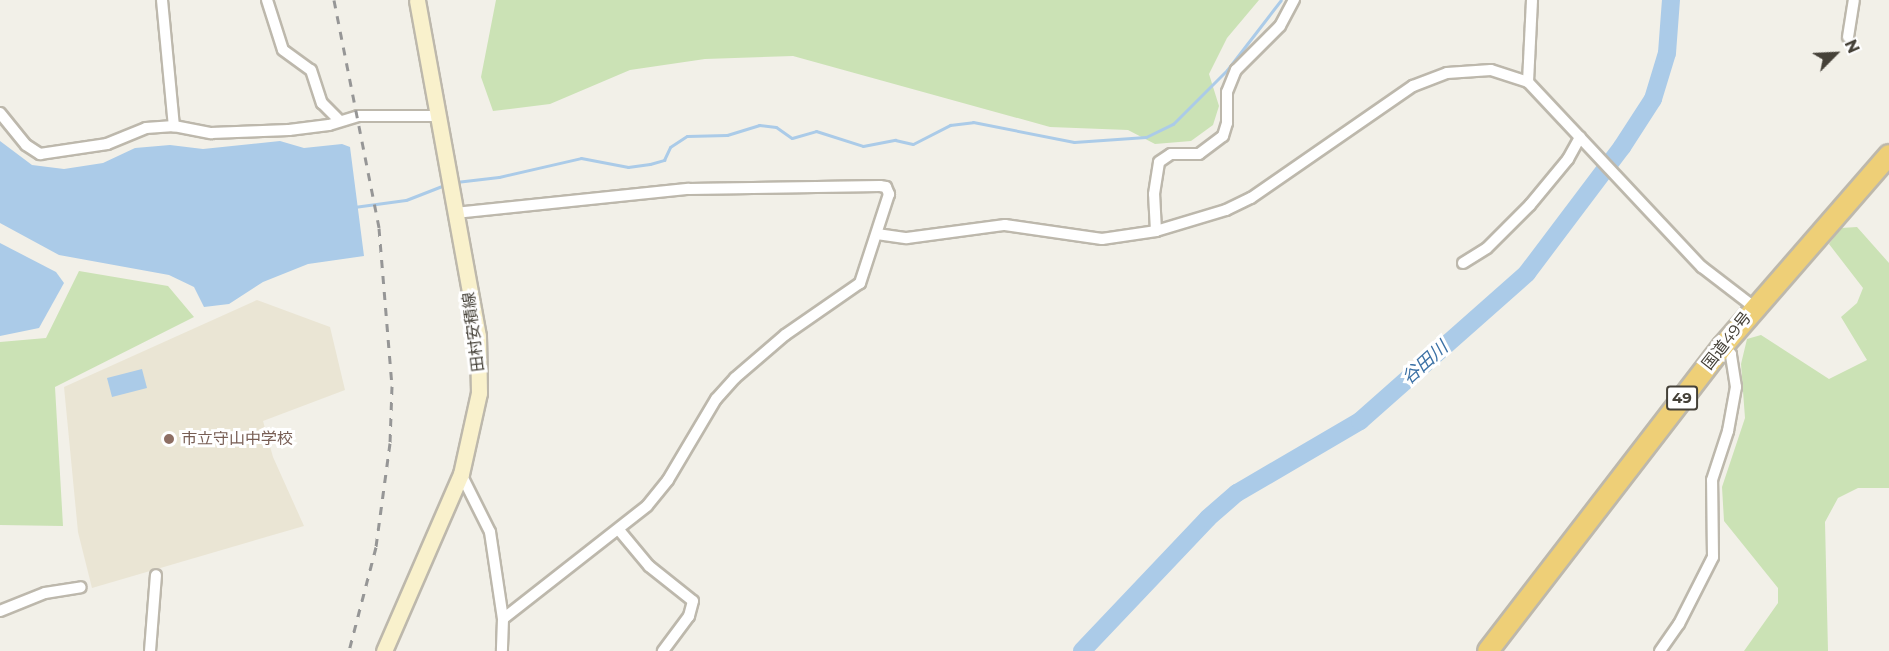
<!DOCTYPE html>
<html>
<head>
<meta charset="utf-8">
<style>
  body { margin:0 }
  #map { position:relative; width:1889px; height:651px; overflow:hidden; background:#f2f0e8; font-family:Montserrat,"Noto Sans JP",sans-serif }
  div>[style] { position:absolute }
  .education>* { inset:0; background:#eae5d4 }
  .green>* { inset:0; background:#cbe2b5 }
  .water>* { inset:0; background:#abcbe8 }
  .stream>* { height:3px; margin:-1.5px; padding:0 1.5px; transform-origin:1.5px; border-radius:1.5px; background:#abcbe8 }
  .river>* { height:18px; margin:-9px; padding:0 9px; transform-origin:9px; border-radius:9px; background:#abcbe8 }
  .roads { filter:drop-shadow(2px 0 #bdb8ac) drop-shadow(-2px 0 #bdb8ac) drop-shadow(0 2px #bdb8ac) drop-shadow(0 -2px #bdb8ac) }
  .street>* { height:10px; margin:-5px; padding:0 5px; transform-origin:5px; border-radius:5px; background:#fff }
  .secondary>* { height:15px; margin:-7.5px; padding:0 7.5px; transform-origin:7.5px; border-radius:7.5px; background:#f9f1cc }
  .highway>* { height:20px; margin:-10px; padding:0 10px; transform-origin:10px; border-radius:10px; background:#eecf77 }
  .rail>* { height:3px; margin-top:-1.5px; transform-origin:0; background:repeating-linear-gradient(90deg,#969696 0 8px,transparent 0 16px) }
  .dots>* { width:16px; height:16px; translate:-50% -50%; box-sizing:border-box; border:3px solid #fff; border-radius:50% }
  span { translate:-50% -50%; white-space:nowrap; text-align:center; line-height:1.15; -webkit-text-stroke:6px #fff; paint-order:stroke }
  .shield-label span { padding:2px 4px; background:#fff; border:2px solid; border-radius:4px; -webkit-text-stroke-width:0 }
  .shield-label { font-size:15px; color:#454138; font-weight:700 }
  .street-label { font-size:16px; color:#454138 }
  .education-label { font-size:16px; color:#785e54 }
  .left { translate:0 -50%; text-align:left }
  .water-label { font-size:18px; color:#3c71a5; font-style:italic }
  .north { position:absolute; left:1805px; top:24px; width:60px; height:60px; -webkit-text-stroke:4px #fff; paint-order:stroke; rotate:66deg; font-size:16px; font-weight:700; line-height:24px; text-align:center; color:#454138 }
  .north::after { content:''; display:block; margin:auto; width:21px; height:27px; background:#454138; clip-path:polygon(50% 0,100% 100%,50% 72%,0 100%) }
</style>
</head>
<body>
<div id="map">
  <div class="education">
    <div style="clip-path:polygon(257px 300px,330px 327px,345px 390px,263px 421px,273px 457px,304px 526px,92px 588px,78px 532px,64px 387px)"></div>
  </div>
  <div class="green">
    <div style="clip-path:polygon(496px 0,1259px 0,1227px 38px,1209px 74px,1219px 106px,1213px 125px,1191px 141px,1155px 144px,1128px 130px,1050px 127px,793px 56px,705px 59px,630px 70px,550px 104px,493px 111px,481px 77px)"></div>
    <div style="clip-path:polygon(1857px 227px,1889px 263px,1889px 488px,1858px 488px,1838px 498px,1825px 522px,1828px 651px,1744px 651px,1778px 603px,1778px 588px,1724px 521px,1722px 487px,1745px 418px,1741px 364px,1747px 339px,1761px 335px,1829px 379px,1867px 360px,1841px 317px,1857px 303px,1863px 288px,1829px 244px,1841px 228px)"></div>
    <div style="clip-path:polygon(79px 271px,168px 286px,194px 317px,55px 387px,63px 526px,0 525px,0 342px,46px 338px)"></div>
  </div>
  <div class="water">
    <div style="clip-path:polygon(0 141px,32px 165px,64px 169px,103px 163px,135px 148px,170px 145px,203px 149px,280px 141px,304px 148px,342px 144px,350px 147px,364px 256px,308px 264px,263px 282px,229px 304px,204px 307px,194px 287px,169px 275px,59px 255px,0 223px)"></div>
    <div style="clip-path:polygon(0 243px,56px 272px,64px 283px,39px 328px,0 336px)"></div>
    <div style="clip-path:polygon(142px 369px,147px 388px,112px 397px,107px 378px)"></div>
  </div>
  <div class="stream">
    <div style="left:456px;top:182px;width:43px;rotate:-6.6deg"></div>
    <div style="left:499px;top:177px;width:84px;rotate:-13deg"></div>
    <div style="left:581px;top:158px;width:48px;rotate:10.8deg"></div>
    <div style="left:628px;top:167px;width:22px;rotate:-8deg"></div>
    <div style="left:650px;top:164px;width:15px;rotate:-16deg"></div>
    <div style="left:664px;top:160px;width:14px;rotate:-65deg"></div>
    <div style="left:670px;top:147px;width:20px;rotate:-33deg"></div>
    <div style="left:687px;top:136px;width:40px;rotate:-1.4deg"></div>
    <div style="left:727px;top:135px;width:34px;rotate:-17deg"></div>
    <div style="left:759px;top:125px;width:17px;rotate:7deg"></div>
    <div style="left:776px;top:127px;width:19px;rotate:35deg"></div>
    <div style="left:792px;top:138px;width:25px;rotate:-16deg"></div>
    <div style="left:816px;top:131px;width:49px;rotate:17.7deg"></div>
    <div style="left:863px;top:146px;width:33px;rotate:-11deg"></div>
    <div style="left:895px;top:140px;width:18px;rotate:13deg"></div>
    <div style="left:913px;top:144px;width:42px;rotate:-27.2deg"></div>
    <div style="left:950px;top:125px;width:23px;rotate:-7deg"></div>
    <div style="left:973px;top:122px;width:103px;rotate:11.2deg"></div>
    <div style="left:1074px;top:142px;width:72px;rotate:-4deg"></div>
    <div style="left:1146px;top:137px;width:30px;rotate:-26deg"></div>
    <div style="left:1173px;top:124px;width:76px;rotate:-45deg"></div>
    <div style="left:1227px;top:70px;width:88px;rotate:-52.4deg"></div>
    <div style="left:354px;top:207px;width:52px;rotate:-7.7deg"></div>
    <div style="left:406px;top:200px;width:44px;rotate:-21.3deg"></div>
  </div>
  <div class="river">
    <div style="left:1082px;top:651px;width:183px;rotate:-46.5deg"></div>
    <div style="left:1208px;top:518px;width:38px;rotate:-41deg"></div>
    <div style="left:1237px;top:493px;width:143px;rotate:-30.3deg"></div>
    <div style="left:1360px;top:421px;width:223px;rotate:-41.5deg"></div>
    <div style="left:1527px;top:273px;width:158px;rotate:-53deg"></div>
    <div style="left:1622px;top:147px;width:57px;rotate:-57.1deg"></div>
    <div style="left:1653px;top:99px;width:48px;rotate:-73.1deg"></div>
    <div style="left:1667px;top:53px;width:53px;rotate:-85.7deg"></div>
  </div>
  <div class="roads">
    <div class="street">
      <div style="left:162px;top:0;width:127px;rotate:84.6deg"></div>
      <div style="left:267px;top:0;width:52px;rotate:72.3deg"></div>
      <div style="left:283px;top:50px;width:34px;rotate:36deg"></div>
      <div style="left:311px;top:70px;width:35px;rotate:72deg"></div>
      <div style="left:322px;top:103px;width:25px;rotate:45deg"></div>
      <div style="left:1848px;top:37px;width:37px;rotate:-81deg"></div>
      <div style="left:1528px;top:82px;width:82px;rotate:-87.2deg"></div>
      <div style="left:0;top:113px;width:41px;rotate:50.9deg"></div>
      <div style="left:26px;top:145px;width:17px;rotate:33deg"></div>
      <div style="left:40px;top:154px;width:68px;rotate:-8.5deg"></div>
      <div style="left:107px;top:144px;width:42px;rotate:-22.3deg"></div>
      <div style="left:146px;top:128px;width:28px;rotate:-4deg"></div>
      <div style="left:174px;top:126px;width:38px;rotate:11deg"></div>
      <div style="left:211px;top:133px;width:78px;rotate:-2.2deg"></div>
      <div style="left:289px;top:130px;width:40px;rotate:-7.1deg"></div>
      <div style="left:329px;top:125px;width:30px;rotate:-17deg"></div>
      <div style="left:358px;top:116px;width:80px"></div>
      <div style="left:455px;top:213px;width:235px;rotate:-5.9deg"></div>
      <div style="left:689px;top:189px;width:191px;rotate:-0.9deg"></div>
      <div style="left:880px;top:186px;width:6px;rotate:9deg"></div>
      <div style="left:886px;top:187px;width:8px;rotate:67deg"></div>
      <div style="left:889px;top:194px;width:94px;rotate:108deg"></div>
      <div style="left:860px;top:283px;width:91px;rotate:145.3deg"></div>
      <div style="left:785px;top:335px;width:66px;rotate:139.3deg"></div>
      <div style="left:735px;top:378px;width:28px;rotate:132deg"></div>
      <div style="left:716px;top:399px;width:94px;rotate:120.7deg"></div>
      <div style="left:668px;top:480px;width:33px;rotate:129deg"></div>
      <div style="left:647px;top:506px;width:183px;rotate:141.9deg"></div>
      <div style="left:503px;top:619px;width:32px;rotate:92deg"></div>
      <div style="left:1156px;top:231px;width:37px;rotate:-93deg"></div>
      <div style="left:1154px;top:194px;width:32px;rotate:-81deg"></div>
      <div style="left:1159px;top:162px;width:14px;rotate:-34deg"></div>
      <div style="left:1171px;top:154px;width:28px"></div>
      <div style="left:1199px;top:154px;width:30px;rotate:-37deg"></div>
      <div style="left:1223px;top:136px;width:14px;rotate:-73deg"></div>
      <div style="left:1227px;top:123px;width:31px;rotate:-90deg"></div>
      <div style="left:1227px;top:92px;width:24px;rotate:-68deg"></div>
      <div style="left:1236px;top:70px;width:62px;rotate:-45deg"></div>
      <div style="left:1280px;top:26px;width:30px;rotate:-62deg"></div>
      <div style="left:877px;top:234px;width:30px;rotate:8deg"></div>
      <div style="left:907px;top:238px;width:99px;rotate:-7.6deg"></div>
      <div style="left:1005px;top:225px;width:98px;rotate:8.2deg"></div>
      <div style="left:1102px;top:239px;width:55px;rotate:-8.4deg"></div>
      <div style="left:1156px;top:231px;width:73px;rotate:-16.7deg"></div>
      <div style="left:1226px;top:210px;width:28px;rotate:-26deg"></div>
      <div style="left:1251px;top:198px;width:197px;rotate:-34.7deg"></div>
      <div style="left:1413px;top:86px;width:36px;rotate:-21deg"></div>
      <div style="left:1447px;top:73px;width:44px;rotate:-3.9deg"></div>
      <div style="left:1491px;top:70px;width:39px;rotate:18deg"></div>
      <div style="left:1528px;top:82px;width:254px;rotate:46.8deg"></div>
      <div style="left:1702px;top:267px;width:66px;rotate:37.6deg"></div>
      <div style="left:1463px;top:263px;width:28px;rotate:-32deg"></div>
      <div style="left:1487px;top:248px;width:61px;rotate:-45deg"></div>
      <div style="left:1530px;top:205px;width:60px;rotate:-50.4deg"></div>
      <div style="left:1568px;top:159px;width:25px;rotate:-61deg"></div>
      <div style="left:461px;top:474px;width:65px;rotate:63.4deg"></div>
      <div style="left:490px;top:532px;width:88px;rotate:81.5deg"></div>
      <div style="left:619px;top:530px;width:47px;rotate:50.2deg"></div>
      <div style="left:649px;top:566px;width:56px;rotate:38.5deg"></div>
      <div style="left:693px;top:601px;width:16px;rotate:105deg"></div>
      <div style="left:689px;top:616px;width:44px;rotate:126.6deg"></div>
      <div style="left:0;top:611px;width:48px;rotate:-21.8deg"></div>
      <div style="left:45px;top:593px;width:36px;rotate:-9deg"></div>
      <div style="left:150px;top:651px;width:76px;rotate:-85.5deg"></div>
      <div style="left:1660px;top:651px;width:33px;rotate:-55deg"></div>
      <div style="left:1679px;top:624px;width:75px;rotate:-63.1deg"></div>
      <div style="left:1713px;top:557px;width:77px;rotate:-90.7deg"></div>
      <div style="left:1712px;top:480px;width:52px;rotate:-71.9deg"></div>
      <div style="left:1728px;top:431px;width:45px;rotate:-79.7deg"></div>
      <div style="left:1736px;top:387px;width:33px;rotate:-99deg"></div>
      <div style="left:1731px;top:354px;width:11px;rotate:-135deg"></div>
    </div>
    <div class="secondary">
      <div style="left:384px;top:651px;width:193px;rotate:-66.5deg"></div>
      <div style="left:461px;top:474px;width:83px;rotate:-77.5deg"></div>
      <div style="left:479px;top:393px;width:57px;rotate:-91deg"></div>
      <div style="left:478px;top:336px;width:341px;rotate:-100.3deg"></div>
    </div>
    <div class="highway">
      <div style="left:1488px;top:651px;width:385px;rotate:-52.4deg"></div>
      <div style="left:1723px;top:346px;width:253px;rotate:-49deg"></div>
    </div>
  </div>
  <div class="rail">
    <div style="left:334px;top:0;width:232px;rotate:78.8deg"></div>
    <div style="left:379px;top:228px;width:159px;rotate:85.3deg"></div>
    <div style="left:392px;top:386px;width:57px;rotate:92deg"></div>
    <div style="left:390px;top:443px;width:105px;rotate:97.7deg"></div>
    <div style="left:376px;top:547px;width:107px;rotate:104.6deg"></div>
  </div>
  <div class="dots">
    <div style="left:169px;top:439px;background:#8d6e63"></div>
  </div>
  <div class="shield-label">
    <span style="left:1682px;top:398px">49</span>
  </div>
  <div class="street-label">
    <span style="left:474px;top:332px;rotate:-97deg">田村安積線</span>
    <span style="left:1727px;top:341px;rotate:-52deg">国道49号</span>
  </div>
  <div class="education-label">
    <span class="left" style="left:181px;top:439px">市立守山中学校</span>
  </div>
  <div class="water-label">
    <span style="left:1425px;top:363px;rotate:-42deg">谷田川</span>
  </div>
  <div class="north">N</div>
</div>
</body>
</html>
